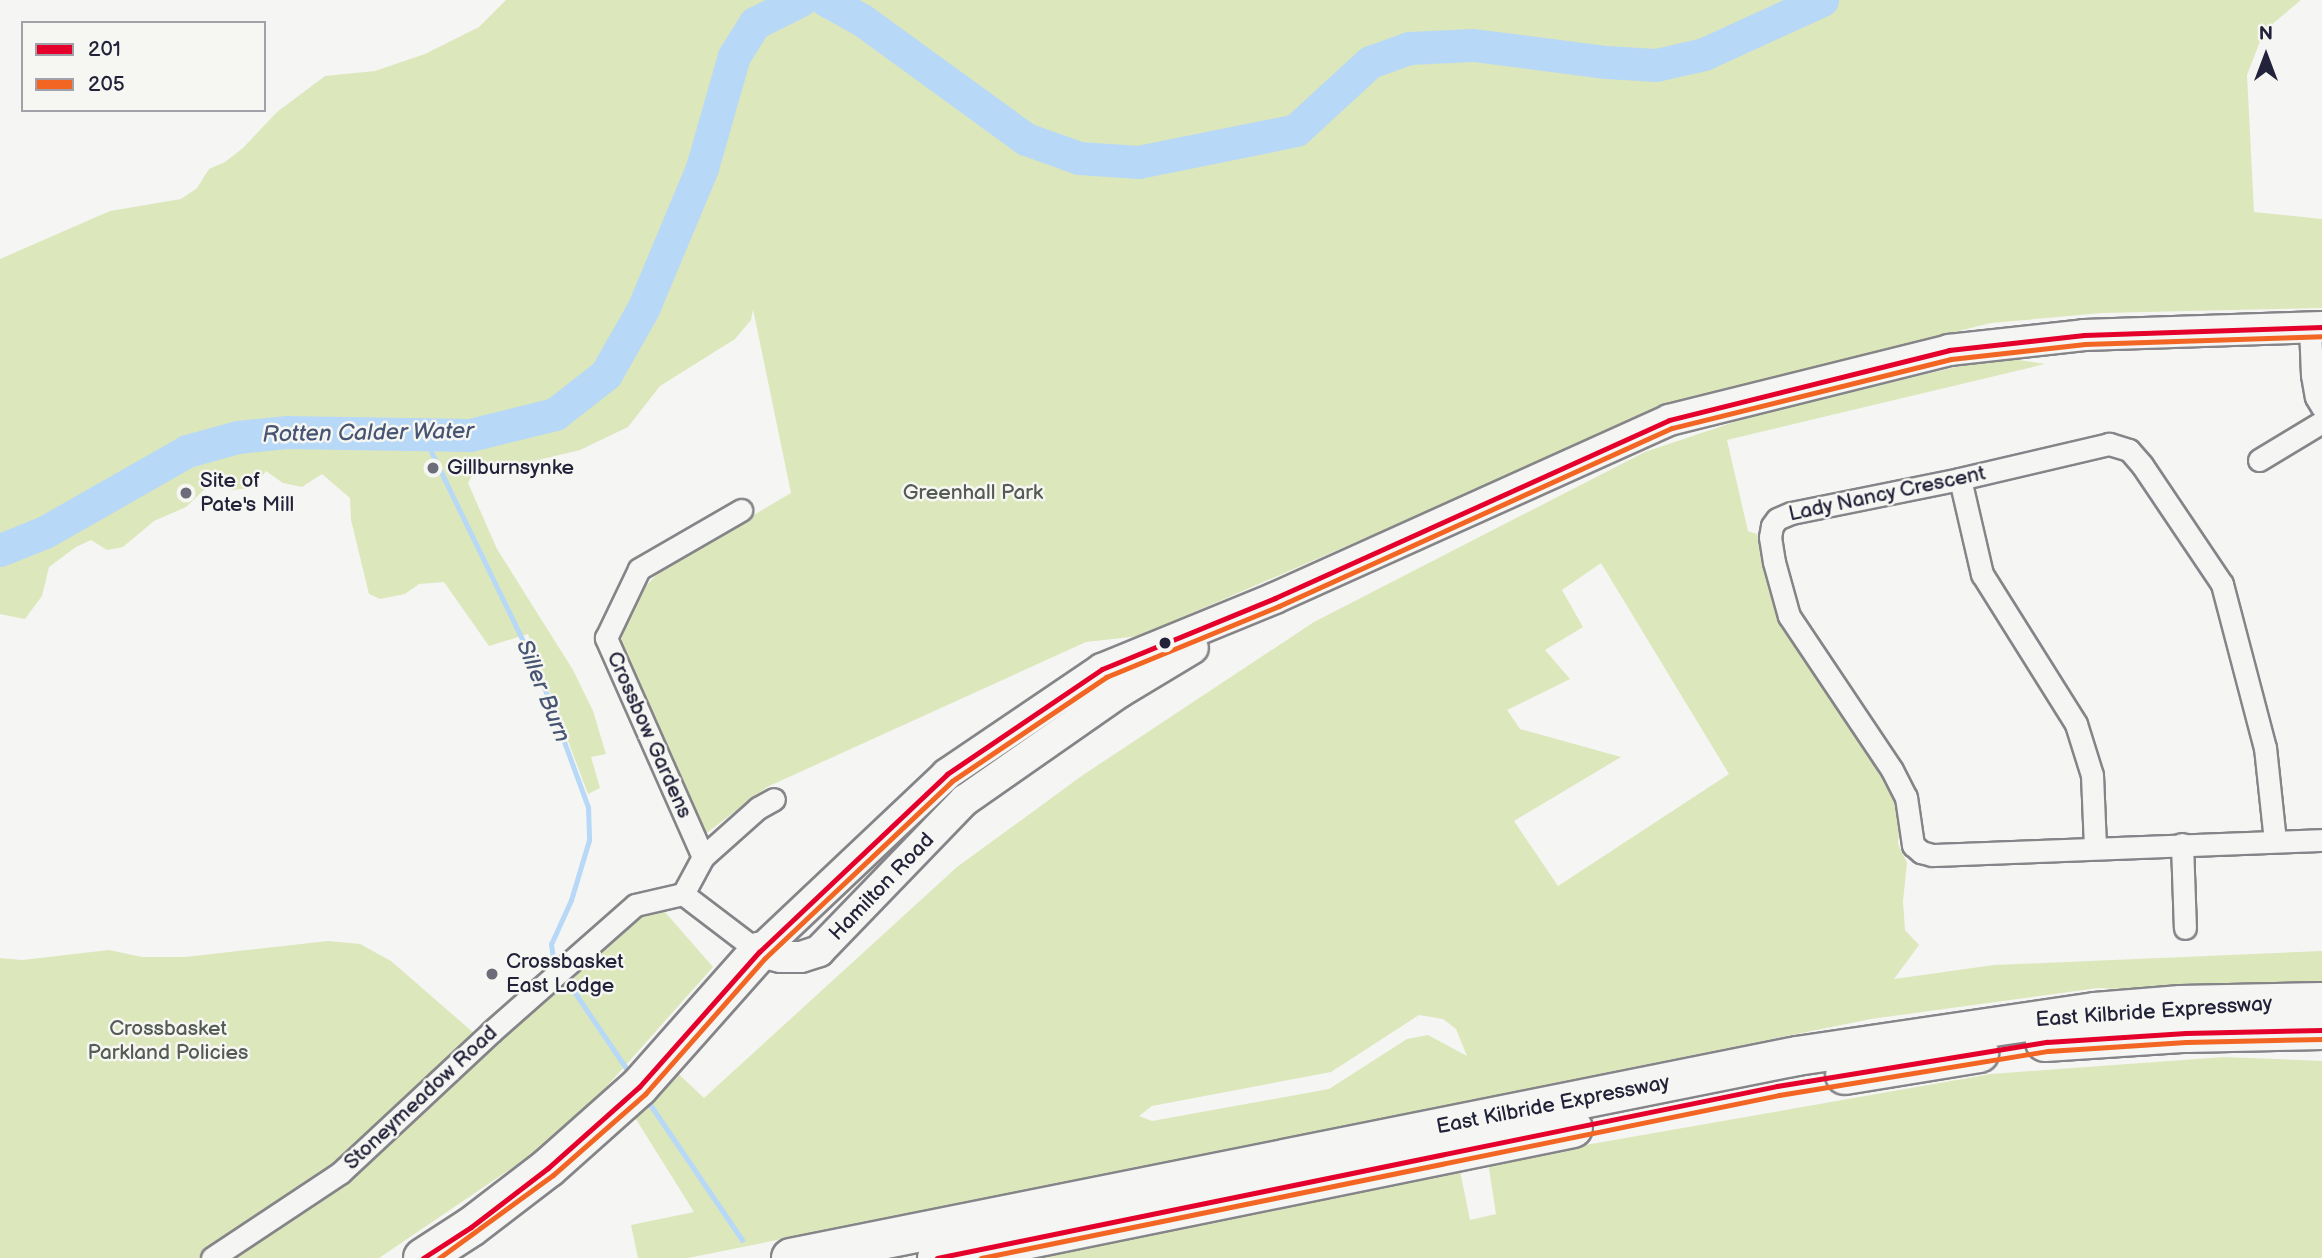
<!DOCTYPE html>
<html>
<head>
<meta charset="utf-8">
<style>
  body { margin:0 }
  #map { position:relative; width:2322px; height:1258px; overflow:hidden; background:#f5f5f3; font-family:"Balsamiq Sans",sans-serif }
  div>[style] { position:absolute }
  .green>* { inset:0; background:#dde7bc }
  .stream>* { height:5px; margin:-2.5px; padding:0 2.5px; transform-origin:2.5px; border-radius:2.5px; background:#b8d8f7 }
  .river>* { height:33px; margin:-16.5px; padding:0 16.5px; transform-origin:16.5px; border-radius:16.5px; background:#b8d8f7 }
  .roads { filter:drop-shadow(2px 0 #858589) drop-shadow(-2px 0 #858589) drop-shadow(0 2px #858589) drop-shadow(0 -2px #858589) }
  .street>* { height:21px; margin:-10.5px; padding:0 10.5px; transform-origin:10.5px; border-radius:10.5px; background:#f5f5f3 }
  .secondary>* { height:30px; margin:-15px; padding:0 15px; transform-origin:15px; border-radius:15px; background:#f5f5f3 }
  .highway>* { height:38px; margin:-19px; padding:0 19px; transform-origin:19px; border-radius:19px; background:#f5f5f3 }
  .bus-1>* { height:5px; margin:-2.5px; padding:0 2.5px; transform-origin:2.5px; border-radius:2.5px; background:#e4002b }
  .bus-2>* { height:5px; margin:-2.5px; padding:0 2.5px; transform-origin:2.5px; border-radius:2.5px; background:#f26522 }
  .dots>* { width:19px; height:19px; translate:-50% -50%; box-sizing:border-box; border:4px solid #f6f6f2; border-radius:50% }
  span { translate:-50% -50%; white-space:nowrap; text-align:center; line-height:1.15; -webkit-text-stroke:5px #f6f6f2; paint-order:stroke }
  .poi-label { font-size:21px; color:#22223b }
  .left { translate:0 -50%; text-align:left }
  .park-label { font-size:21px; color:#545a54 }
  .street-label { font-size:21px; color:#22223b }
  .water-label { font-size:23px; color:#475574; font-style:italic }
  .legend { position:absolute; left:21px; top:21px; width:245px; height:91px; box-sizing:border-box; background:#f6f6f2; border:2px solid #a1a1a9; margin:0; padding:9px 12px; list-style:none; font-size:21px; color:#22223b }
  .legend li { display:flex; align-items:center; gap:14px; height:35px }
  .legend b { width:35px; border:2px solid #a1a1a9 }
  .north { position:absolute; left:2231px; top:21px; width:70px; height:70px; -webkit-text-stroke:5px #f6f6f2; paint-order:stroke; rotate:0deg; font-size:19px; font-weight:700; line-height:28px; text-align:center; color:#22223b }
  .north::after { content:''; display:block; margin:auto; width:24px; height:32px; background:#22223b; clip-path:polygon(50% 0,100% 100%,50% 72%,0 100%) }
</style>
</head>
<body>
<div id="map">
  <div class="green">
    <div style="clip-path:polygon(506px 0,2301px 0,2264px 31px,2247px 75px,2254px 212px,2322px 219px,2322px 308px,2102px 313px,1991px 323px,1688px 398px,1139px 636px,1086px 642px,767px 787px,704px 835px,620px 646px,630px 603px,662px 569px,791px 493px,753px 309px,751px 320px,735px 339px,660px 386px,628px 427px,580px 450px,472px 476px,468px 483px,497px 549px,573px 670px,593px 711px,606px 754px,591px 757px,600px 788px,588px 794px,528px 634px,489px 646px,444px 582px,419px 584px,405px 594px,380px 599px,369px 594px,351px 520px,350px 498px,322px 474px,302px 487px,283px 483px,266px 471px,252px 488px,231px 490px,211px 483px,186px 507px,154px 521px,123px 547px,107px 550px,91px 540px,76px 547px,49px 567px,42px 596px,25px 619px,0 614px,0 259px,110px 211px,181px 199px,197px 188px,209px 169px,225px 162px,243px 148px,277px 112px,325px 76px,375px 71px,425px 54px,479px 27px)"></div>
    <div style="clip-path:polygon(evenodd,1998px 357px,2045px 364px,1727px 440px,1748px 531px,1757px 534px,1781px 620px,1891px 785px,1901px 809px,1898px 844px,1907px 863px,1903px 901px,1905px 930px,1919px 945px,1894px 979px,1994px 965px,2322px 951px,2322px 989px,2171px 991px,2098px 988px,1871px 1019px,688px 1258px,638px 1258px,631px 1225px,694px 1212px,629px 1108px,671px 1067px,704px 1098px,957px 867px,1083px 775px,1314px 622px,1645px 452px,1758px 414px,1998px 357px,1601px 563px,1729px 774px,1558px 886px,1514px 821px,1621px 757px,1520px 729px,1507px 710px,1570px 679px,1545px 650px,1583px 627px,1562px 590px,1601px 563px,1998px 357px,1419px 1015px,1443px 1019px,1456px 1029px,1467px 1056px,1428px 1035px,1407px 1039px,1329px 1089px,1152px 1121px,1139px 1116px,1152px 1106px,1331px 1072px,1419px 1015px)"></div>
    <div style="clip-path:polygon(658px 904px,713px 967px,568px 1130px,379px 1258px,0 1258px,0 958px,22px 960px,109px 950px,142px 957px,185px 957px,328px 941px,360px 944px,391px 961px,490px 1047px)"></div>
    <div style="clip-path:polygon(2224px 1057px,2322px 1061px,2322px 1258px,995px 1258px,1459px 1166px,1470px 1220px,1496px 1214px,1488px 1162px,1991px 1074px)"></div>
  </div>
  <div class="stream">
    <div style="left:423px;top:435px;width:268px;rotate:64.1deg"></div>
    <div style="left:540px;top:676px;width:140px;rotate:69.9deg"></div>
    <div style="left:588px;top:807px;width:33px;rotate:88deg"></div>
    <div style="left:589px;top:840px;width:63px;rotate:106.7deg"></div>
    <div style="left:571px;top:900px;width:48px;rotate:114.4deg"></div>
    <div style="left:551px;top:944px;width:15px;rotate:82deg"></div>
    <div style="left:575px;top:993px;width:91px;rotate:55.8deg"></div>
    <div style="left:647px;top:1100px;width:169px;rotate:55.8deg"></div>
  </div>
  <div class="river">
    <div style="left:826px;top:0;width:41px;rotate:29.1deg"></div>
    <div style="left:862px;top:20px;width:203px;rotate:36deg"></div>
    <div style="left:1026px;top:139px;width:56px;rotate:19.7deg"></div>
    <div style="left:1079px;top:158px;width:59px;rotate:3.9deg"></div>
    <div style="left:1138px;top:162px;width:161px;rotate:-11.4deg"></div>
    <div style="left:1296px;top:130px;width:100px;rotate:-42.6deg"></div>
    <div style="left:1370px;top:62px;width:41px;rotate:-19.7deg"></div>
    <div style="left:1409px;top:48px;width:64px;rotate:-2.7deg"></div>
    <div style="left:1473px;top:45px;width:134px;rotate:7.3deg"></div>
    <div style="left:1606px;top:62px;width:50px;rotate:3.4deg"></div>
    <div style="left:1656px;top:65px;width:49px;rotate:-12.9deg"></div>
    <div style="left:1704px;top:54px;width:130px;rotate:-24.6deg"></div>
    <div style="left:0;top:550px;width:48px;rotate:-21.8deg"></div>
    <div style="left:45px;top:532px;width:163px;rotate:-29.7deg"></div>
    <div style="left:187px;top:451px;width:53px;rotate:-15.4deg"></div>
    <div style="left:238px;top:437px;width:48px;rotate:-5.9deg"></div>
    <div style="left:286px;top:432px;width:184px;rotate:0.9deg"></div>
    <div style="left:470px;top:435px;width:88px;rotate:-13.9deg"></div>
    <div style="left:555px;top:414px;width:65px;rotate:-38.1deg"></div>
    <div style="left:606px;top:374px;width:75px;rotate:-60.4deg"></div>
    <div style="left:643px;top:309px;width:153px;rotate:-67.3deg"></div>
    <div style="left:702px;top:168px;width:116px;rotate:-74.1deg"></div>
    <div style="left:734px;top:56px;width:39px;rotate:-58deg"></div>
    <div style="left:755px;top:23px;width:51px;rotate:-26.6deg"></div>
  </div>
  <div class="roads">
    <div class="street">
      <div style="left:2310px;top:327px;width:48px;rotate:87.6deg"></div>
      <div style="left:2312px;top:375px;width:22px;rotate:80deg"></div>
      <div style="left:2316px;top:397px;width:12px;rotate:59deg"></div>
      <div style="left:2259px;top:460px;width:74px;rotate:-31.1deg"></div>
      <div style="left:1960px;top:479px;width:98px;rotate:77deg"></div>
      <div style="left:1982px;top:574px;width:177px;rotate:57.9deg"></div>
      <div style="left:2076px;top:724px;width:53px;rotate:72.6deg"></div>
      <div style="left:2092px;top:775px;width:73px;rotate:87.6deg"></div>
      <div style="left:2275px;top:841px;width:94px;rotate:-96.1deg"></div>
      <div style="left:2265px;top:748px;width:170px;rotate:-104.7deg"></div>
      <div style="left:2222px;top:584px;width:143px;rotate:-123.9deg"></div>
      <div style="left:2142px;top:465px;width:20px;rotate:-131deg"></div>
      <div style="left:2129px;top:450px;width:21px;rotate:-163deg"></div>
      <div style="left:2109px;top:444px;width:153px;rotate:166.8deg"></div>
      <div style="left:1960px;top:479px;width:172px;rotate:168.6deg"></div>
      <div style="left:1791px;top:513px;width:15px;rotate:157deg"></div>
      <div style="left:1777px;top:519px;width:9px;rotate:126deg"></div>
      <div style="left:1772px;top:526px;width:11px;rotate:100deg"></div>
      <div style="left:1770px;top:537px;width:25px;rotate:81deg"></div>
      <div style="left:1774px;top:562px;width:56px;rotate:74.5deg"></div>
      <div style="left:1789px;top:616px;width:185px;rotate:56.2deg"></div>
      <div style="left:1892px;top:770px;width:30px;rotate:63deg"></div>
      <div style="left:1906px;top:797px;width:49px;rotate:81.7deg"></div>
      <div style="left:1913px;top:845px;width:11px;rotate:41deg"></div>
      <div style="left:1921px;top:852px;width:11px;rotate:15deg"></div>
      <div style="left:1932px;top:855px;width:390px;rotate:-2.2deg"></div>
      <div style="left:2182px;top:844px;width:84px;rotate:88deg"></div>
      <div style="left:703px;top:857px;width:240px;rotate:-113.9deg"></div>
      <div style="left:606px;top:638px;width:76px;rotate:-64.4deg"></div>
      <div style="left:639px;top:569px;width:118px;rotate:-30deg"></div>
      <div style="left:683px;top:894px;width:42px;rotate:-61.6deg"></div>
      <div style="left:703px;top:857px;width:74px;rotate:-41.7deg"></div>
      <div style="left:758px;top:808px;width:18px;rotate:-29deg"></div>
      <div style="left:683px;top:894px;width:96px;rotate:37.3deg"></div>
      <div style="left:212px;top:1258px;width:154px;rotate:-33.6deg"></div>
      <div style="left:340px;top:1173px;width:207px;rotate:-43deg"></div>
      <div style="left:491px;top:1032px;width:192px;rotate:-41.4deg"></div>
      <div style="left:635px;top:905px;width:49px;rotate:-12.9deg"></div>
    </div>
    <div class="secondary">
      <div style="left:759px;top:952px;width:259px;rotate:-43.4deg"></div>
      <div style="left:947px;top:774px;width:187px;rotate:-34.1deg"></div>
      <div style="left:1102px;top:669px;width:187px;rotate:-22.3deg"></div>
      <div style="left:1275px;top:598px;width:432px;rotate:-24.3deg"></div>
      <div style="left:1669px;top:420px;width:289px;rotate:-14deg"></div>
      <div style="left:1949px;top:350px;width:136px;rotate:-6.3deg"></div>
      <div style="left:2084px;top:335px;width:238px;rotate:-1.9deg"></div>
      <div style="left:759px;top:952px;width:22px;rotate:13deg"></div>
      <div style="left:780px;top:957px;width:21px"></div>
      <div style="left:801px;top:957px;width:19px;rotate:-18deg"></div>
      <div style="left:819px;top:951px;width:210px;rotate:-46deg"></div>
      <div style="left:965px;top:800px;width:189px;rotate:-34.9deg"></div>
      <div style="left:1120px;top:692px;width:85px;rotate:-31.1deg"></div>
    </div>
    <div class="highway">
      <div style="left:2045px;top:1042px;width:141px;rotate:-3.7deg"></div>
      <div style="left:2186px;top:1033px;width:136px;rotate:-1.3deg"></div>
      <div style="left:1845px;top:1075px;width:136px;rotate:-9.3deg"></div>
      <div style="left:423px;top:1258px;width:57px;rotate:-32.9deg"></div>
      <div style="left:471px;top:1227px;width:97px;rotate:-37.5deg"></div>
      <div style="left:548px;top:1168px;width:122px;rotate:-41.7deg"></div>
      <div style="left:639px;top:1087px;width:181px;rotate:-48.4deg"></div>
      <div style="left:791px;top:1258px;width:1026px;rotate:-11.35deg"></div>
      <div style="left:1797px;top:1056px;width:301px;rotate:-8.4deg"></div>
      <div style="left:2095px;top:1012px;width:86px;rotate:-4.7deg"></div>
      <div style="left:2181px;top:1005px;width:141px;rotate:-1.2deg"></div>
      <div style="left:937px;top:1258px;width:649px;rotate:-11.55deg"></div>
    </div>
  </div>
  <div class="bus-1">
    <div style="left:423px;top:1258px;width:57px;rotate:-32.9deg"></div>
    <div style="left:471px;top:1227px;width:97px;rotate:-37.5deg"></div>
    <div style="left:548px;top:1168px;width:122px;rotate:-41.7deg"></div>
    <div style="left:639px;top:1087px;width:181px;rotate:-48.4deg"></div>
    <div style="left:759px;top:952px;width:259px;rotate:-43.4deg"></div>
    <div style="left:947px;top:774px;width:187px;rotate:-34.1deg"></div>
    <div style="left:1102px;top:669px;width:187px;rotate:-22.3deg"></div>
    <div style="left:1275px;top:598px;width:432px;rotate:-24.3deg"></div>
    <div style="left:1669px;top:420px;width:289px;rotate:-14deg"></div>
    <div style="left:1949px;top:350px;width:136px;rotate:-6.3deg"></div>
    <div style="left:2084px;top:335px;width:238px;rotate:-1.9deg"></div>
    <div style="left:937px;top:1258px;width:857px;rotate:-11.57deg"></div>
    <div style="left:1777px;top:1086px;width:274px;rotate:-9.3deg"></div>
    <div style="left:2047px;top:1042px;width:139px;rotate:-3.7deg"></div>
    <div style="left:2186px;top:1033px;width:136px;rotate:-1.3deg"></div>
  </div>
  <div class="bus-2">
    <div style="left:439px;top:1258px;width:141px;rotate:-36.1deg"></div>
    <div style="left:553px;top:1175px;width:123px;rotate:-41.4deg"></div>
    <div style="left:645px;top:1094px;width:181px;rotate:-48.6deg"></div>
    <div style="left:765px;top:958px;width:257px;rotate:-43.4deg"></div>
    <div style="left:952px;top:781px;width:186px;rotate:-34deg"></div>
    <div style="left:1106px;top:677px;width:187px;rotate:-22.3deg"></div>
    <div style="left:1279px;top:606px;width:431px;rotate:-24.4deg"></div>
    <div style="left:1672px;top:428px;width:287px;rotate:-13.9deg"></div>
    <div style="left:1951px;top:359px;width:135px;rotate:-6.4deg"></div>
    <div style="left:2085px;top:344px;width:237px;rotate:-1.9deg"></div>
    <div style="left:981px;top:1258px;width:814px;rotate:-11.54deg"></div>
    <div style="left:1779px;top:1095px;width:273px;rotate:-9.3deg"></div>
    <div style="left:2048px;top:1051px;width:138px;rotate:-3.7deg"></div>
    <div style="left:2186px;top:1042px;width:136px;rotate:-1.3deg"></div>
  </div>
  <div class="dots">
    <div style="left:433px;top:468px;background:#6c6c7b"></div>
    <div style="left:186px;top:493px;background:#6c6c7b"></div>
    <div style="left:1165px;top:643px;background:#22223b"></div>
    <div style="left:492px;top:974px;background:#6c6c7b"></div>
  </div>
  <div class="poi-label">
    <span class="left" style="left:447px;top:468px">Gillburnsynke</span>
    <span class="left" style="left:200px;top:493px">Site of<br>Pate's Mill</span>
    <span class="left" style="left:506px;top:974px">Crossbasket<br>East Lodge</span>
  </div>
  <div class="park-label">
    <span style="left:973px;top:493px">Greenhall Park</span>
    <span style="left:168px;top:1041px">Crossbasket<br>Parkland Policies</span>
  </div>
  <div class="street-label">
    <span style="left:1887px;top:494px;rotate:-12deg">Lady Nancy Crescent</span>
    <span style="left:649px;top:735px;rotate:66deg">Crossbow Gardens</span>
    <span style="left:882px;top:887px;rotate:-46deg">Hamilton Road</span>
    <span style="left:2154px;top:1012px;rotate:-4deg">East Kilbride Expressway</span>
    <span style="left:421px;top:1098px;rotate:-43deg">Stoneymeadow Road</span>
    <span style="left:1553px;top:1105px;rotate:-11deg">East Kilbride Expressway</span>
  </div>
  <div class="water-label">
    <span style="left:368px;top:433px;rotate:-1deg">Rotten Calder Water</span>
    <span style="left:543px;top:691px;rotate:68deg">Siller Burn</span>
  </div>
  <ul class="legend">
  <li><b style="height:9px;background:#e4002b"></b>201</li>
  <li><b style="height:9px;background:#f26522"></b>205</li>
  </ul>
  <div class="north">N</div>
</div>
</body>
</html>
